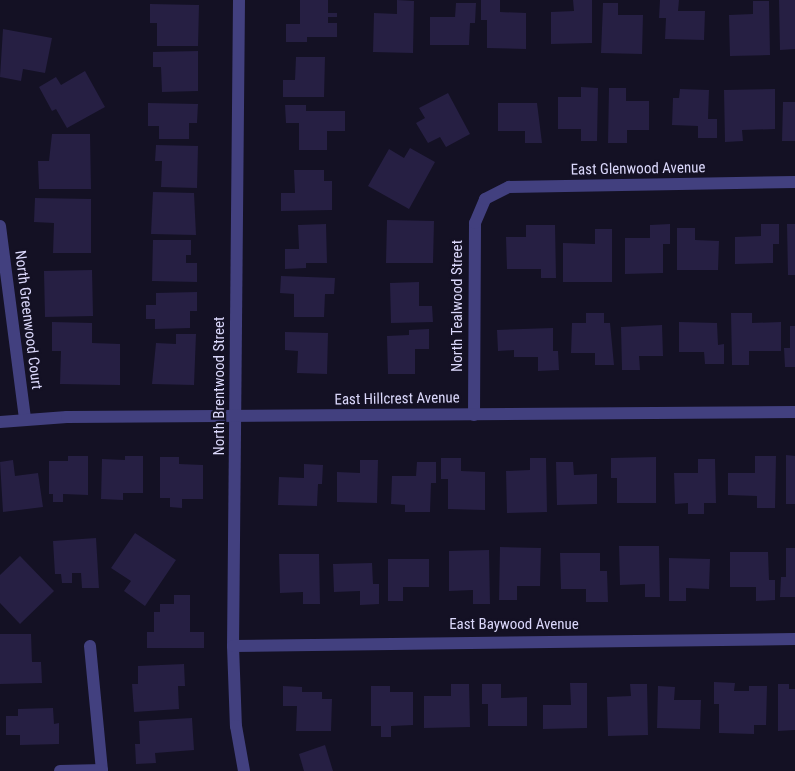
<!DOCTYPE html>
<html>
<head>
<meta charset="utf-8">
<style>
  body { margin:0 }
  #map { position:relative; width:795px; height:771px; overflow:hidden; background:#141124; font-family:"Roboto Condensed",sans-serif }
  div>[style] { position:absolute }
  .building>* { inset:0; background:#261f43 }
  .minor>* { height:12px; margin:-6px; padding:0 6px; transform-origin:6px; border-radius:6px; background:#42407f }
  span { translate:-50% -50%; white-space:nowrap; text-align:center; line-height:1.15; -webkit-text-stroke:4.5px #141124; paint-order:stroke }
  .street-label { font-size:15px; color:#dbd8fb }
</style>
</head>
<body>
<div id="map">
  <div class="building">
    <div style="clip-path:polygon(300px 0,328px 0,328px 13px,337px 13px,337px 17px,328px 17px,328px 23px,337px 23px,337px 37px,307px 37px,307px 42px,286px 42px,286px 24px,300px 24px)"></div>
    <div style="clip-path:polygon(397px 0,414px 1px,413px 53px,373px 52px,374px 13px,397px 14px)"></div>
    <div style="clip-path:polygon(481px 0,500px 0,500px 12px,526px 13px,526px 49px,487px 48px,487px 20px,481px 20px)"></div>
    <div style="clip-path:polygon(573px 0,592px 0,592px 43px,551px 44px,551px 12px,574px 11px)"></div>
    <div style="clip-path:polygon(660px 0,679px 0,678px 11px,705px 11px,704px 40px,665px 39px,666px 18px,659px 18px)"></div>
    <div style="clip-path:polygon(779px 0,795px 0,795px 49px,780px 50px)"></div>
    <div style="clip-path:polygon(753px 1px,769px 1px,770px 55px,730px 56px,729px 15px,753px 14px)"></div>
    <div style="clip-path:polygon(456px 3px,476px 3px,475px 23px,470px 23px,469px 45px,430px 45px,430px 17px,455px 17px)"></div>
    <div style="clip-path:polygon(603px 3px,618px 3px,618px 15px,643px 15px,642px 54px,601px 53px)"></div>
    <div style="clip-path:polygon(150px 4px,199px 5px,198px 46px,157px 46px,157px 23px,150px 23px)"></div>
    <div style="clip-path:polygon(3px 29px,52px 38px,45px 73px,23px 69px,21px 81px,0 77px)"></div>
    <div style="clip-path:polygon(198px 51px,198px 91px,162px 92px,161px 67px,153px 67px,153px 52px)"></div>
    <div style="clip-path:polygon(296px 57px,325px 57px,324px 97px,283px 97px,283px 80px,295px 80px)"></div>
    <div style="clip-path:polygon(85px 71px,105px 107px,67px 128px,56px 109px,52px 111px,39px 87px,56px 77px,61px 85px)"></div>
    <div style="clip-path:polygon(581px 87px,598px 88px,597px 141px,581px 141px,581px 129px,558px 129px,558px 97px,581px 97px)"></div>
    <div style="clip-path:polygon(609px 88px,626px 88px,626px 101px,649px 101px,649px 130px,627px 130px,627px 143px,608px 143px)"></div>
    <div style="clip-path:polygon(680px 89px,709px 90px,708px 119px,717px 119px,717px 138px,698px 138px,698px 126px,672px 125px,673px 98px,679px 98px)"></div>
    <div style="clip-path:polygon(775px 89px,775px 129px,742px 130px,743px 141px,725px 142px,724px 90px)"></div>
    <div style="clip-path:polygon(448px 93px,470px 134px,446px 147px,440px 137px,428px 143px,416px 123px,425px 118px,419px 108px)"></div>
    <div style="clip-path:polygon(783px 102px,795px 102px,795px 141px,782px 141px)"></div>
    <div style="clip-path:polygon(148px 103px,198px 104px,197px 123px,189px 123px,189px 139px,159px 139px,159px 126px,148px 126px)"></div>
    <div style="clip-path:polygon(498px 103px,537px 103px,542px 143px,525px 143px,525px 131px,498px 131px)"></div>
    <div style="clip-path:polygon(285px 105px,306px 105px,306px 111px,345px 111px,345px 131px,327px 131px,327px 150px,299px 150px,299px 123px,286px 123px)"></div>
    <div style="clip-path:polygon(52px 134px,90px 134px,91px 189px,39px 189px,38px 161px,49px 161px)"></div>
    <div style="clip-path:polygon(156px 145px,198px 146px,197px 188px,161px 187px,162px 161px,155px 161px)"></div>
    <div style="clip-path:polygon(410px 148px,435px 162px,409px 209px,368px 186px,389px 149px,404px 158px)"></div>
    <div style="clip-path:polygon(294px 170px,324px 170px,324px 181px,332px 181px,332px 210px,281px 211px,281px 193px,295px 193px)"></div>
    <div style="clip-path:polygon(153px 192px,194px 193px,196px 235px,151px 234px)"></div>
    <div style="clip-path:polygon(35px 198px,91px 199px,91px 253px,53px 253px,54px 223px,34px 222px)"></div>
    <div style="clip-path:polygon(387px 220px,434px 221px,433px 263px,386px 263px)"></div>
    <div style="clip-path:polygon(326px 224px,327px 263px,306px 263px,306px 268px,285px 269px,285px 249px,299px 249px,298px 225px)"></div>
    <div style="clip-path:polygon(670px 224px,670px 244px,663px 244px,663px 273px,625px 274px,625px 238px,650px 238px,650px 225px)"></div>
    <div style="clip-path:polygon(761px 224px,779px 224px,779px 244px,773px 244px,773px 263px,735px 264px,735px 237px,761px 236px)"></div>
    <div style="clip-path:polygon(787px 224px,795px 224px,795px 275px,788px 275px)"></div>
    <div style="clip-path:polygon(526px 225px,555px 225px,556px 278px,541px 278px,541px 269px,507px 269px,506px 237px,526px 237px)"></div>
    <div style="clip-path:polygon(677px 228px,695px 228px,695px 240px,719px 241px,718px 270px,677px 270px)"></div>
    <div style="clip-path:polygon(595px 229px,612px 229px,612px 282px,563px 282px,563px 243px,595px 244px)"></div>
    <div style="clip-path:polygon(153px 240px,191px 240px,191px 255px,186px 255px,186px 263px,197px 263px,197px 282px,152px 281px)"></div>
    <div style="clip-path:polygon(92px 270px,93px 316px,45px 317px,44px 271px)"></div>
    <div style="clip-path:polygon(281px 276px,335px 278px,334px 294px,325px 294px,324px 317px,294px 317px,294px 294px,280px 293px)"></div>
    <div style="clip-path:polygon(419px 282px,419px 306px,432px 306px,433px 322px,391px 323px,390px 283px)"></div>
    <div style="clip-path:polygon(197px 292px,197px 311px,190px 311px,190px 328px,155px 329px,155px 319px,146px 319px,146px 305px,156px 305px,156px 293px)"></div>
    <div style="clip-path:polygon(586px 313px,604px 313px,604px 323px,610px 323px,614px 365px,595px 365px,595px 353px,571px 353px,572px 323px,586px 323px)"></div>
    <div style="clip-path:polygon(731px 313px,752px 313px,752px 323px,781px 322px,781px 351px,749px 351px,749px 365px,732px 365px)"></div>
    <div style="clip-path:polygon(52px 322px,92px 323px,92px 343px,120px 344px,120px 385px,60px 384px,61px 351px,52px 351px)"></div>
    <div style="clip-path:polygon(679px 322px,717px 323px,718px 345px,724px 344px,724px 364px,705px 364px,704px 352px,679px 352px)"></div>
    <div style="clip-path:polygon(662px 325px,663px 356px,639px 356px,640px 370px,622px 370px,621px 327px)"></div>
    <div style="clip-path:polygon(790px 326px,795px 326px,795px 367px,785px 367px,784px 348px,790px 348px)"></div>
    <div style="clip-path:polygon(553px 328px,553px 351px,558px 351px,559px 370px,538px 371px,538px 357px,514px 357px,514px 350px,498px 351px,497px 330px)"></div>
    <div style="clip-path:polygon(429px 329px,429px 349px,415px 349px,415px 374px,388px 374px,387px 336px,409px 335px,409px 330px)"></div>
    <div style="clip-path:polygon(285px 332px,328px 333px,327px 374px,297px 373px,298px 351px,285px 350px)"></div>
    <div style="clip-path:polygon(176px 334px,196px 334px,194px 385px,152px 384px,156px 343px,176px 344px)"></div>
    <div style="clip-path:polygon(786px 455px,795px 456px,795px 504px,786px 504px)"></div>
    <div style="clip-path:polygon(68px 456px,88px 456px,88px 495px,63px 494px,63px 502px,53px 502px,53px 494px,49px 494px,49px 461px,68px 461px)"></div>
    <div style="clip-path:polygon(125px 456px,143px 456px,143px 493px,123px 493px,123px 500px,101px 499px,102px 459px,125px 460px)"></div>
    <div style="clip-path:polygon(755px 456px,776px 456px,775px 508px,757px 508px,757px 496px,728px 495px,728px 473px,755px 473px)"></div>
    <div style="clip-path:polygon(160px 457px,179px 457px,179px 464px,203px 465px,203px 499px,182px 499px,182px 508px,170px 507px,170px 498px,160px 498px)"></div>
    <div style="clip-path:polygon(656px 457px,656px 503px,617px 503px,617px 478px,611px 478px,611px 458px)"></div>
    <div style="clip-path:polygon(441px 458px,461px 458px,461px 471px,485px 472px,485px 510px,448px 509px,448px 479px,441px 479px)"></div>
    <div style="clip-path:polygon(530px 458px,546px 458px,547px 512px,507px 513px,506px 471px,530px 470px)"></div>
    <div style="clip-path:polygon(698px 459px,715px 459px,716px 503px,704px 503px,704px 514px,688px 514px,688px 503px,675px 504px,674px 473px,698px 473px)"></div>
    <div style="clip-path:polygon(13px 460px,15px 476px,38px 473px,43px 507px,3px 512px,0 462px)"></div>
    <div style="clip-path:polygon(360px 460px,378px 460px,377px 503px,337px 502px,337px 472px,360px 473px)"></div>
    <div style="clip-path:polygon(417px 462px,436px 462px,436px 483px,431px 483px,430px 512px,405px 512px,405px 505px,391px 504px,392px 476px,416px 476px)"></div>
    <div style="clip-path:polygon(556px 462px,573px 462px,574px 475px,597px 474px,597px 504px,557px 505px)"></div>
    <div style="clip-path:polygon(304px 464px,323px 465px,322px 484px,318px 484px,317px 506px,278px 505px,279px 477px,304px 478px)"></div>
    <div style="clip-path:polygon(135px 533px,176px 560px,145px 606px,124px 591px,131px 581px,111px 568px)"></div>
    <div style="clip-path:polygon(96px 538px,99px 588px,82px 588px,81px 573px,72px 573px,72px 583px,62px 583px,61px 574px,55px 574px,53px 541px)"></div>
    <div style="clip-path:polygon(619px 546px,659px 546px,660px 597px,645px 597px,645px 584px,620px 585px)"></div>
    <div style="clip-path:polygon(500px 547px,541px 548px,540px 586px,517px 586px,517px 600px,499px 600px)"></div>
    <div style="clip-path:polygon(786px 548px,795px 548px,795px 597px,780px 597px,781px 577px,786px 577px)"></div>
    <div style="clip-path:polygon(489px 550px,490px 604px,473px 604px,473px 590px,449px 591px,449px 551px)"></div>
    <div style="clip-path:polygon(730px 552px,768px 552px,769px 580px,775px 580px,775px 600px,756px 601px,756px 587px,730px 587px)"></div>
    <div style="clip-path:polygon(560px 553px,600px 553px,600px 571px,607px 571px,608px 602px,586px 602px,586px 589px,561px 589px)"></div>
    <div style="clip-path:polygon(279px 554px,319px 554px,320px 604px,303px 604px,303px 592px,280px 593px)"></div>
    <div style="clip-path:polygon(20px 556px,54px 591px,20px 624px,0 603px,0 575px)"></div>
    <div style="clip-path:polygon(669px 558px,710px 559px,709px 589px,686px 588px,686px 601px,669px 601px)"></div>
    <div style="clip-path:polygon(388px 559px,429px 559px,429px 587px,403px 587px,403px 601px,388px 601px)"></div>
    <div style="clip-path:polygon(372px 563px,373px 584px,379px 584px,379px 604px,360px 605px,360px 591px,334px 592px,333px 564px)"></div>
    <div style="clip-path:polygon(174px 595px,190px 595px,190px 632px,204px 632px,204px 648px,147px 648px,147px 632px,154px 632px,154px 612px,160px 612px,160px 604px,174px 604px)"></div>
    <div style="clip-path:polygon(0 634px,31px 634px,32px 662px,41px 662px,42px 683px,0 684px)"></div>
    <div style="clip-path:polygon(184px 664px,185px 686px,178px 686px,179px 709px,134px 712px,132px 684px,138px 684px,138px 666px)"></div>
    <div style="clip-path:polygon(714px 682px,735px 683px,734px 691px,749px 691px,749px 686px,767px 686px,766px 725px,754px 725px,754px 734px,719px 733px,719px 704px,714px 704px)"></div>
    <div style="clip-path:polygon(570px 683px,587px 683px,587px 728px,543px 729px,543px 705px,571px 705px)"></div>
    <div style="clip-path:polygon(451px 684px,469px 684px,470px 727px,424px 728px,424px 696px,451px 696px)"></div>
    <div style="clip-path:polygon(482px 684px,501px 684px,501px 698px,527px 697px,527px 726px,488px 726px,488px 704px,482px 704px)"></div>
    <div style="clip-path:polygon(630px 684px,647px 684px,648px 735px,608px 736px,607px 697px,631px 696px)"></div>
    <div style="clip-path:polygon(778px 684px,789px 684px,789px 689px,795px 689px,795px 730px,778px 731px)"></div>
    <div style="clip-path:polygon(283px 686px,302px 687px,302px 692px,322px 692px,322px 699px,332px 699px,331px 731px,296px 731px,297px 706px,283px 706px)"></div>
    <div style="clip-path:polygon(371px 686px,390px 686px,390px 692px,413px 692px,413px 725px,391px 726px,391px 737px,381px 737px,381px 726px,371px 726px)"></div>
    <div style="clip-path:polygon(658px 686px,675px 687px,674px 700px,701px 700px,700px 729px,657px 728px)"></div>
    <div style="clip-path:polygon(53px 708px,54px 724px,59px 723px,59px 744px,20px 745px,20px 735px,6px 735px,6px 716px,18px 716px,18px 709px)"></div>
    <div style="clip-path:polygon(192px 718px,194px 750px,155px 753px,156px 763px,136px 764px,135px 744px,140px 744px,139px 721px)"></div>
    <div style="clip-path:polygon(325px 745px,333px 771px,304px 771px,299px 754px)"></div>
  </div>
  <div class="minor">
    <div style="left:239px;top:0;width:646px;rotate:90.53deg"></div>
    <div style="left:233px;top:646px;width:80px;rotate:87.9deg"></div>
    <div style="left:236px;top:726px;width:46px;rotate:79.9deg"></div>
    <div style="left:0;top:226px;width:195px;rotate:82.6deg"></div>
    <div style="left:474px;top:415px;width:192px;rotate:-89.7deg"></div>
    <div style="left:475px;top:223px;width:26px;rotate:-67deg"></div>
    <div style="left:485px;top:199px;width:27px;rotate:-27deg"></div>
    <div style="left:509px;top:187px;width:286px;rotate:-1deg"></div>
    <div style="left:0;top:422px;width:67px;rotate:-4.3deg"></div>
    <div style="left:67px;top:417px;width:728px;rotate:-0.39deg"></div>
    <div style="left:90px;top:646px;width:126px;rotate:84.5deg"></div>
    <div style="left:233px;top:646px;width:562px;rotate:-0.71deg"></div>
    <div style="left:60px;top:771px;width:42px;rotate:-1.4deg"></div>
  </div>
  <div class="street-label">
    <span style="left:638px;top:169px;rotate:-1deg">East Glenwood Avenue</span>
    <span style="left:458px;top:306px;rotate:-90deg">North Tealwood Street</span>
    <span style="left:28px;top:320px;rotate:83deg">North Greenwood Court</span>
    <span style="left:220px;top:386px;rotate:-90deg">North Brentwood Street</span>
    <span style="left:397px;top:399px;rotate:-1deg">East Hillcrest Avenue</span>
    <span style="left:514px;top:625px">East Baywood Avenue</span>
  </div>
</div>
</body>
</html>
